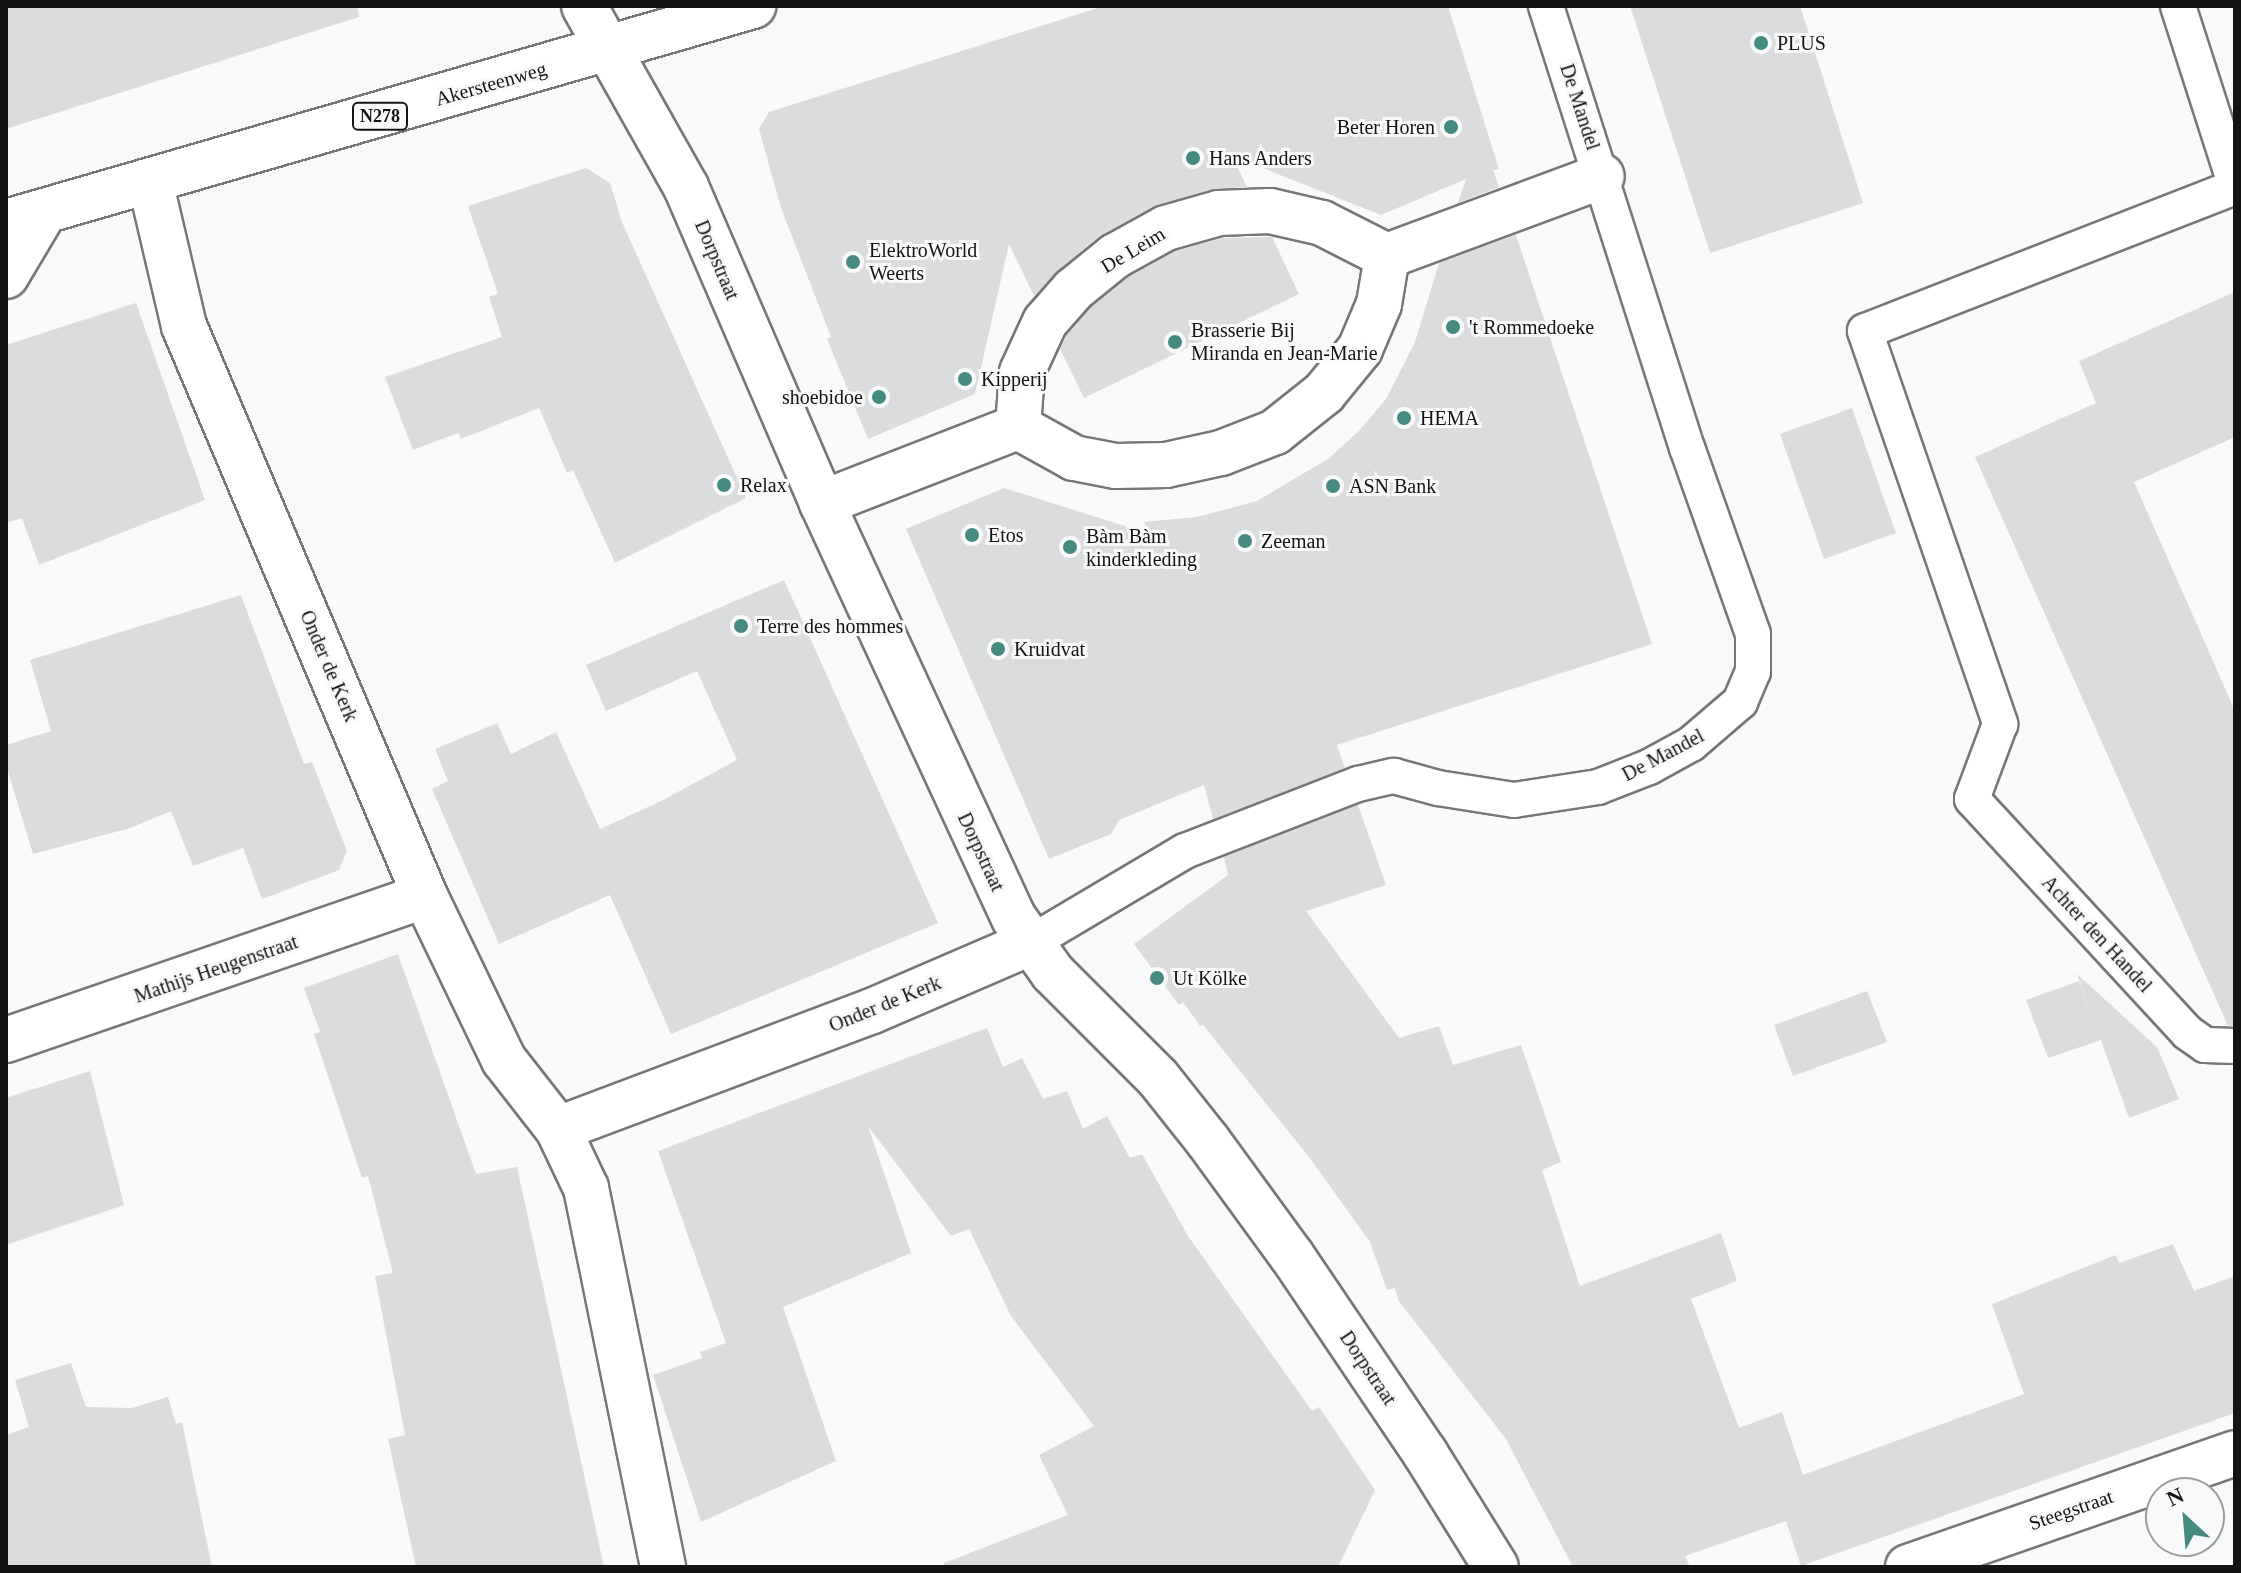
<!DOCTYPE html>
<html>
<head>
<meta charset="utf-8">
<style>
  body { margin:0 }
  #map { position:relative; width:2241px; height:1573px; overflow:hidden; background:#f8f9fa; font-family:"Times New Roman",serif }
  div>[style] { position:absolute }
  .building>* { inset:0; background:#dbdcdd }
  .roads { filter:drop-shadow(2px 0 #777778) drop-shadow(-2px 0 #777778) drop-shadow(0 2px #777778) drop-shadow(0 -2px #777778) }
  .lane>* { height:34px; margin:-17px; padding:0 17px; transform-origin:17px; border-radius:17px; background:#fff }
  .street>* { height:44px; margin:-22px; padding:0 22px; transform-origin:22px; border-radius:22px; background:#fff }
  .primary>* { height:44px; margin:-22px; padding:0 22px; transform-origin:22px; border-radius:22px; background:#fff }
  .dots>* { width:22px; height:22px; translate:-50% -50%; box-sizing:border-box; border:4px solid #f8f9fa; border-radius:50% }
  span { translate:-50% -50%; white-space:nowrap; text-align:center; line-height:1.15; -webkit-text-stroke:6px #f8f9fa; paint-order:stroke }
  .shield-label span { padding:2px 6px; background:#f8f9fa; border:2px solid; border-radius:6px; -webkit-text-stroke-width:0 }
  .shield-label { font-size:18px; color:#131414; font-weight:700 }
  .poi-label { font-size:20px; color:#131414 }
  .left { translate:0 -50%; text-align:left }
  .right { translate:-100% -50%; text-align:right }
  .street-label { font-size:20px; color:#131414 }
  .frame { position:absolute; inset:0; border:8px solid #131414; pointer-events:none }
  .north { position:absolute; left:2145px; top:1477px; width:80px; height:80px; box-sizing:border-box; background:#f8f9fa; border:2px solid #9c9d9e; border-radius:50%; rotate:334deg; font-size:22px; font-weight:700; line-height:32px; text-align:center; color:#131414 }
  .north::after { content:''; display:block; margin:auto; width:28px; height:36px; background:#468b80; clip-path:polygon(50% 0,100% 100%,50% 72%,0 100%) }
</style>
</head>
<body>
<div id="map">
  <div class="building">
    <div style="clip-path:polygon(6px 6px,357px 6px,359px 17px,6px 129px)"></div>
    <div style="clip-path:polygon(1104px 6px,1448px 6px,1499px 169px,1493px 170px,1499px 187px,1458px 203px,1466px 179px,1381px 215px,1232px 156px,1247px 187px,1213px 189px,1154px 206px,1099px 236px,1057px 271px,1034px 296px,1009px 244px,975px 394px,868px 439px,827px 339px,831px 337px,781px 208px,759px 129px,769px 112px)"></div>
    <div style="clip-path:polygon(1630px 6px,1800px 6px,1863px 203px,1710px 253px)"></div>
    <div style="clip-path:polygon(586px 168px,610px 183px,622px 222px,746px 498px,615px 563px,573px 470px,567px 473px,539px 408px,461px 439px,458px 433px,413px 450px,385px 377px,502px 337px,489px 297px,498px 294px,468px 206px)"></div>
    <div style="clip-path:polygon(1516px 235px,1652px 644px,1337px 745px,1345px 768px,1213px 819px,1204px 785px,1119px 820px,1111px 834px,1049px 859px,906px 529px,1004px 488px,1150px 534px,1144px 522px,1197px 517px,1257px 501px,1328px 459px,1359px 431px,1386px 399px,1415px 342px,1439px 263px)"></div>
    <div style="clip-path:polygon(1272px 237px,1299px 294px,1084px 398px,1060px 349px,1066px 336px,1090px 308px,1129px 277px,1176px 251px,1223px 238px)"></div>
    <div style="clip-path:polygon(2235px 292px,2235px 437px,2134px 482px,2235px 711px,2235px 1026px,2228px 1026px,1975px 457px,2096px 403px,2079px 361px)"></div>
    <div style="clip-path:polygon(136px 303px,205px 500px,39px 565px,22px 518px,6px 523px,6px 345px)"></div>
    <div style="clip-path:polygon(1852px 408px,1896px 533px,1824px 559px,1780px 434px)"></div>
    <div style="clip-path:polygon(784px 580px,938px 923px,671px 1034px,610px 895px,499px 944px,432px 789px,448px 781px,435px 749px,497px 723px,511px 754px,556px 732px,600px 829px,661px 801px,737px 760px,697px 671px,606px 711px,586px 665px)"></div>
    <div style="clip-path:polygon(241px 595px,304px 764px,312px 762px,347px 851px,339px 870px,262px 899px,243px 848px,193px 866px,171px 811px,130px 828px,33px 854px,6px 765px,6px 745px,51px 731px,30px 660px)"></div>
    <div style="clip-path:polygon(1358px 805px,1386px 885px,1306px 911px,1399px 1038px,1439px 1026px,1453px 1065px,1521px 1045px,1561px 1162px,1542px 1170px,1580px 1286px,1721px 1233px,1737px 1281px,1691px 1299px,1739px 1428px,1782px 1412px,1803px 1475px,2024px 1394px,1992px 1304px,2116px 1255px,2119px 1263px,2173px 1244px,2194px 1291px,2235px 1276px,2235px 1413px,1801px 1566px,1786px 1521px,1685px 1556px,1690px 1567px,1573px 1567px,1506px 1439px,1398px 1300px,1395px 1288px,1387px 1290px,1370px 1242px,1309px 1157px,1203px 1025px,1200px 1026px,1183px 1002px,1179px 1005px,1134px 944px,1228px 875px,1224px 857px)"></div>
    <div style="clip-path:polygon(398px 954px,476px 1174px,517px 1167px,604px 1567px,416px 1567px,388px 1439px,405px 1435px,375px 1276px,393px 1273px,368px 1176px,362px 1178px,314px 1034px,320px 1032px,304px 988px)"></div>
    <div style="clip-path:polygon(2077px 974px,2157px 1047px,2179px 1099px,2129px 1118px)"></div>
    <div style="clip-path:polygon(2079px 981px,2101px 1040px,2048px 1058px,2026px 1000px)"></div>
    <div style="clip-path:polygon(1867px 991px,1887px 1042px,1793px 1076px,1774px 1025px)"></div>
    <div style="clip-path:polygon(987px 1028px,1003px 1067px,1022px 1058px,1043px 1099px,1067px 1091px,1083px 1129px,1107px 1116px,1130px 1158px,1142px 1154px,1188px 1236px,1312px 1411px,1319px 1407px,1375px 1490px,1338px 1567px,944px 1567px,944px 1563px,1068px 1515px,1039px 1455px,1094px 1426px,1011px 1316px,969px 1229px,951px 1236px,868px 1126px,911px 1253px,783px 1307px,836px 1461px,701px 1522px,653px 1375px,702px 1358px,700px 1352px,726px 1343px,658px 1151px)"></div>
    <div style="clip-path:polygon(90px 1071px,124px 1205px,6px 1245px,6px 1098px)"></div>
    <div style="clip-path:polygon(71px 1363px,86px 1407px,132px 1408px,168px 1397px,176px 1424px,182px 1422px,212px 1567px,6px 1567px,6px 1435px,29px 1427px,15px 1380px)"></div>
  </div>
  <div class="roads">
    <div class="lane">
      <div style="left:2178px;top:6px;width:187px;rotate:72.2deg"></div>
      <div style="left:2235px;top:187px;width:397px;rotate:158.7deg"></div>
      <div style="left:1865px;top:331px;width:416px;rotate:71deg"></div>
      <div style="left:2000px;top:724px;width:80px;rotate:110.5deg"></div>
      <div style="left:1972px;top:799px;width:318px;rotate:47.3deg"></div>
      <div style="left:2188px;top:1033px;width:21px;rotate:35deg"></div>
      <div style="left:2205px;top:1045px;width:30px;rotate:2deg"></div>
      <div style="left:1030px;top:943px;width:180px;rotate:-30.7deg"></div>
      <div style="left:1185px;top:851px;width:186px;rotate:-21.2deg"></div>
      <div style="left:1358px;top:784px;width:37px;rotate:-13deg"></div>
      <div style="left:1394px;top:776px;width:46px;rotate:15.3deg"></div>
      <div style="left:1438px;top:788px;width:77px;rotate:9deg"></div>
      <div style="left:1514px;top:800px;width:85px;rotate:-8.8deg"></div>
      <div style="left:1598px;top:787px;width:55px;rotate:-21.4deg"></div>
      <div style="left:1649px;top:767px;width:48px;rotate:-28.7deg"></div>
      <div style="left:1691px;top:744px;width:65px;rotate:-40.6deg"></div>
      <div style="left:1740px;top:702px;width:33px;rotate:-67deg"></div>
      <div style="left:1753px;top:672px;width:38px;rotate:-90deg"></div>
      <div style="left:1753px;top:634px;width:197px;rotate:-109.5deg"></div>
      <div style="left:1687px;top:448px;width:464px;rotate:-107.7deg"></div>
    </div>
    <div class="street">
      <div style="left:584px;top:6px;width:208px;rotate:60.6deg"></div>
      <div style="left:686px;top:187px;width:344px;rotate:66.7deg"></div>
      <div style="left:822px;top:503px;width:457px;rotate:65.2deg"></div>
      <div style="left:1014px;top:918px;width:67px;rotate:54.7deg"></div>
      <div style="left:1053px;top:973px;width:148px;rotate:45deg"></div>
      <div style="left:1158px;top:1078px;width:80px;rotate:51.6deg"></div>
      <div style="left:1208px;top:1141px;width:142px;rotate:53.9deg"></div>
      <div style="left:1292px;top:1256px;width:238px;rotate:56deg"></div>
      <div style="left:1425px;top:1453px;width:134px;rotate:58.1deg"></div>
      <div style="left:150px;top:181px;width:149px;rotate:76.8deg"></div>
      <div style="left:184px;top:326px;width:619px;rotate:67.08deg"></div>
      <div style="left:425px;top:896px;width:182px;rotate:64.3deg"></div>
      <div style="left:504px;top:1060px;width:88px;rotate:52deg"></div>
      <div style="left:558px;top:1129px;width:65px;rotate:64.6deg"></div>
      <div style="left:586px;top:1188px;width:387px;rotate:78.5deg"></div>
      <div style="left:6px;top:276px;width:74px;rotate:-59.3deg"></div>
      <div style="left:1018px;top:427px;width:55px;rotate:-85.8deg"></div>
      <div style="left:1022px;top:372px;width:55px;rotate:-65.3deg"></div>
      <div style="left:1045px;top:322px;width:43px;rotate:-48.8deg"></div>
      <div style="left:1073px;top:290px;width:54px;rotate:-39deg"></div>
      <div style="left:1115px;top:256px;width:58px;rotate:-28.8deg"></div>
      <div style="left:1166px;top:228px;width:55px;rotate:-15.8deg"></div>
      <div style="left:1219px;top:213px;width:51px;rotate:-2.2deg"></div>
      <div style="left:1270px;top:211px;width:53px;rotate:13deg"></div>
      <div style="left:1322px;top:223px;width:73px;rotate:26.9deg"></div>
      <div style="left:1387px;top:256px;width:229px;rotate:-20.4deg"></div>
      <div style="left:1018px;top:427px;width:64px;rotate:29deg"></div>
      <div style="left:1074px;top:458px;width:43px;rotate:10.8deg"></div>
      <div style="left:1116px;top:466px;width:50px;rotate:-1.1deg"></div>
      <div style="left:1166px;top:465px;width:56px;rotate:-12.3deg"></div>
      <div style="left:1221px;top:453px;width:58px;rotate:-21.3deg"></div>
      <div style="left:1275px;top:432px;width:63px;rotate:-38.5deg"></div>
      <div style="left:1324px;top:393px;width:57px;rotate:-50.7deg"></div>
      <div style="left:1360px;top:349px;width:49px;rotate:-67.1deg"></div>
      <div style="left:1379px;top:304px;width:49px;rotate:-80.5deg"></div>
      <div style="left:822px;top:503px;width:210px;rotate:-21.2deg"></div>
      <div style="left:6px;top:1040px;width:443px;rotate:-19deg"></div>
      <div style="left:558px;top:1129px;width:335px;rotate:-20.6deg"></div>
      <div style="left:872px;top:1011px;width:172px;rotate:-23.3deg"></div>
      <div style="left:1908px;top:1567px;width:346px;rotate:-19.2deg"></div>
    </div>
    <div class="primary">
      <div style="left:6px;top:222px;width:778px;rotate:-16.13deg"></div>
    </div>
  </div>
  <div class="dots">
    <div style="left:1761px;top:43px;background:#468b80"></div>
    <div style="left:1451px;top:127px;background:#468b80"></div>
    <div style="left:1193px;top:158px;background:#468b80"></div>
    <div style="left:853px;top:262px;background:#468b80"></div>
    <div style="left:1453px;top:327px;background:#468b80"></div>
    <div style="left:1175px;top:342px;background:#468b80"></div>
    <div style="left:965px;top:379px;background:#468b80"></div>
    <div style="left:879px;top:397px;background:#468b80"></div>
    <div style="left:1404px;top:418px;background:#468b80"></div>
    <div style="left:724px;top:485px;background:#468b80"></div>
    <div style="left:1333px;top:486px;background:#468b80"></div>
    <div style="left:972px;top:535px;background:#468b80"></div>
    <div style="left:1245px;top:541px;background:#468b80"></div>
    <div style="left:1070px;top:547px;background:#468b80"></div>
    <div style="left:741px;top:626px;background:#468b80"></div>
    <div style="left:998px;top:649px;background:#468b80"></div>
    <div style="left:1157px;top:978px;background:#468b80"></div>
  </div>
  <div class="shield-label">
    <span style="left:380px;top:116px">N278</span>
  </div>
  <div class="poi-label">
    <span class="left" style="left:1777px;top:43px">PLUS</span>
    <span class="right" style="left:1435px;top:127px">Beter Horen</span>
    <span class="left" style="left:1209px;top:158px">Hans Anders</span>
    <span class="left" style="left:869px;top:262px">ElektroWorld<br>Weerts</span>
    <span class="left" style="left:1469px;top:327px">'t Rommedoeke</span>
    <span class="left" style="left:1191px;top:342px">Brasserie Bij<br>Miranda en Jean-Marie</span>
    <span class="left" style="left:981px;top:379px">Kipperij</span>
    <span class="right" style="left:863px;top:397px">shoebidoe</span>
    <span class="left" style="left:1420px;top:418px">HEMA</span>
    <span class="left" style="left:740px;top:485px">Relax</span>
    <span class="left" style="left:1349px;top:486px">ASN Bank</span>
    <span class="left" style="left:988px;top:535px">Etos</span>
    <span class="left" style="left:1086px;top:548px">Bàm Bàm<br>kinderkleding</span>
    <span class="left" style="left:1261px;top:541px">Zeeman</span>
    <span class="left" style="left:757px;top:626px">Terre des hommes</span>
    <span class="left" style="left:1014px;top:649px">Kruidvat</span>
    <span class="left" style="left:1173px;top:978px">Ut Kölke</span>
  </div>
  <div class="street-label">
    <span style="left:491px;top:84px;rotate:-16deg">Akersteenweg</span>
    <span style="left:1580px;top:107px;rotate:72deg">De Mandel</span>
    <span style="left:1133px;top:250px;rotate:-31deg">De Leim</span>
    <span style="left:717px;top:260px;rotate:67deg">Dorpstraat</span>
    <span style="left:329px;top:666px;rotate:67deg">Onder de Kerk</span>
    <span style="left:1663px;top:755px;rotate:-28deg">De Mandel</span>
    <span style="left:981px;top:852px;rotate:65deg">Dorpstraat</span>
    <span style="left:2097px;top:934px;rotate:47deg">Achter den Handel</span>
    <span style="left:216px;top:969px;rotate:-19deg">Mathijs Heugenstraat</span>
    <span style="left:885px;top:1004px;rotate:-22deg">Onder de Kerk</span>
    <span style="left:1368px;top:1368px;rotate:56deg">Dorpstraat</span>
    <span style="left:2071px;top:1510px;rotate:-19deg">Steegstraat</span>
  </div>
  <div class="frame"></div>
  <div class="north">N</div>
</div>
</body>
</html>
